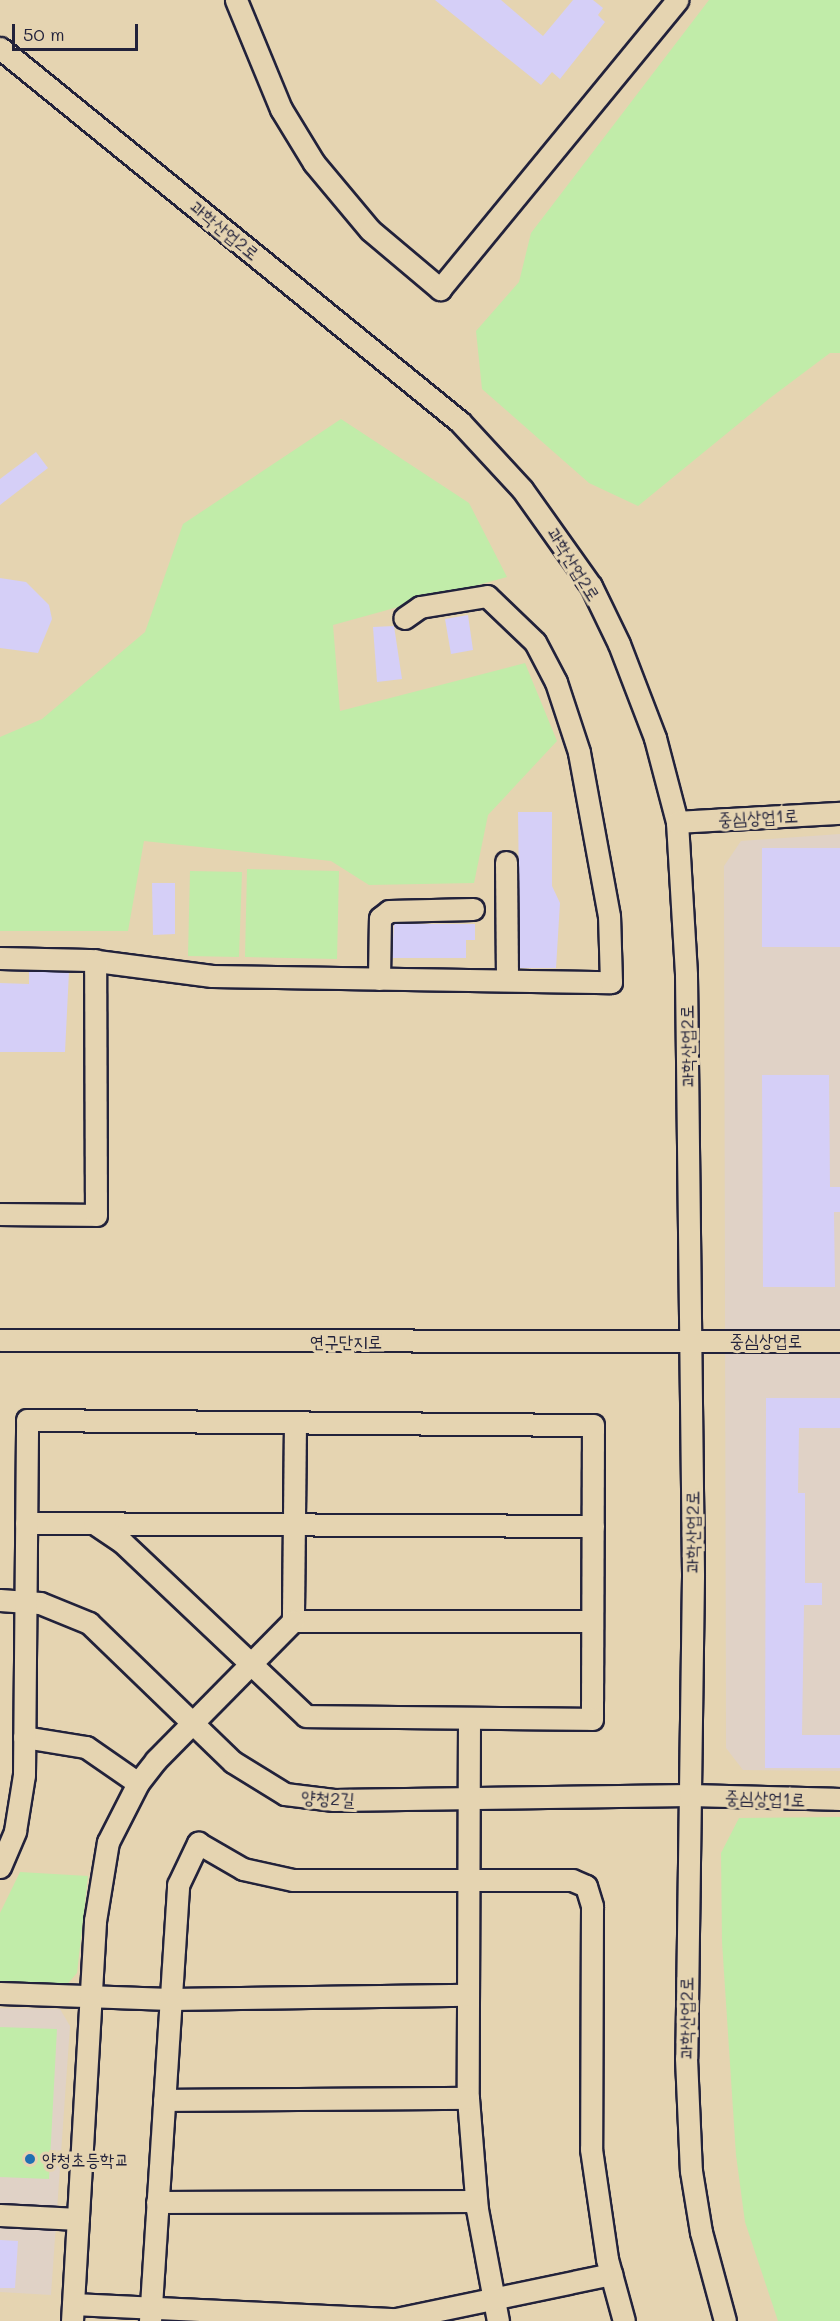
<!DOCTYPE html>
<html>
<head>
<meta charset="utf-8">
<style>
  body { margin:0 }
  #map { position:relative; width:840px; height:2321px; overflow:hidden; background:#e5d4b1; font-family:Mali,"Poor Story",sans-serif }
  div>[style] { position:absolute }
  .built>* { inset:0; background:#e0d2c6 }
  .green>* { inset:0; background:#c1eca9 }
  .building>* { inset:0; background:#d5cff7 }
  .roads { filter:drop-shadow(2px 0 #22223b) drop-shadow(-2px 0 #22223b) drop-shadow(0 2px #22223b) drop-shadow(0 -2px #22223b) }
  .minor>* { height:21px; margin:-10.5px; padding:0 10.5px; transform-origin:10.5px; border-radius:10.5px; background:#e5d4b1 }
  .dots>* { width:16px; height:16px; translate:-50% -50%; box-sizing:border-box; border:3px solid #e5d4b1; border-radius:50% }
  span { translate:-50% -50%; white-space:nowrap; text-align:center; line-height:1.15; -webkit-text-stroke:6px #e5d4b1; paint-order:stroke }
  .street-label { font-size:18px; color:#22223b }
  .poi-label { font-size:18px; color:#22223b }
  .left { translate:0 -50%; text-align:left }
  .scale { position:absolute; left:12px; top:24px; width:126px; height:27px; box-sizing:border-box; border:3px solid #22223b; border-top:0; padding-left:8px; font-size:18px; line-height:21px; white-space:nowrap; color:#22223b; -webkit-text-stroke:4px #e5d4b1; paint-order:stroke }
</style>
</head>
<body>
<div id="map">
  <div class="built">
    <div style="clip-path:polygon(840px 834px,840px 1771px,743px 1770px,726px 1748px,724px 866px,741px 841px)"></div>
    <div style="clip-path:polygon(0 2008px,60px 2009px,70px 2026px,51px 2295px,0 2292px)"></div>
  </div>
  <div class="green">
    <div style="clip-path:polygon(709px 0,840px 0,840px 353px,830px 353px,770px 398px,638px 506px,589px 483px,482px 389px,476px 331px,519px 282px,531px 233px)"></div>
    <div style="clip-path:polygon(341px 419px,469px 503px,507px 577px,333px 625px,340px 711px,525px 663px,557px 741px,488px 815px,474px 883px,369px 885px,331px 861px,144px 841px,128px 931px,0 931px,0 737px,42px 719px,145px 632px,183px 524px)"></div>
    <div style="clip-path:polygon(247px 869px,339px 871px,337px 959px,245px 957px)"></div>
    <div style="clip-path:polygon(190px 871px,242px 872px,239px 957px,188px 956px)"></div>
    <div style="clip-path:polygon(840px 1817px,840px 2321px,778px 2321px,745px 2222px,736px 2155px,722px 1942px,721px 1853px,739px 1818px)"></div>
    <div style="clip-path:polygon(20px 1872px,88px 1876px,77px 1973px,63px 1989px,0 1986px,0 1913px)"></div>
    <div style="clip-path:polygon(0 2027px,57px 2029px,49px 2179px,0 2177px)"></div>
  </div>
  <div class="building">
    <div style="clip-path:polygon(435px 0,501px 0,543px 36px,573px 0,593px 0,603px 8px,598px 15px,605px 22px,560px 79px,552px 72px,541px 85px)"></div>
    <div style="clip-path:polygon(36px 452px,48px 468px,0 505px,0 479px)"></div>
    <div style="clip-path:polygon(0 578px,26px 582px,49px 605px,52px 619px,38px 653px,0 648px)"></div>
    <div style="clip-path:polygon(468px 615px,473px 650px,451px 654px,445px 619px)"></div>
    <div style="clip-path:polygon(394px 626px,402px 679px,377px 682px,373px 627px)"></div>
    <div style="clip-path:polygon(518px 812px,552px 812px,552px 886px,560px 903px,556px 968px,520px 968px)"></div>
    <div style="clip-path:polygon(762px 848px,840px 848px,840px 947px,762px 947px)"></div>
    <div style="clip-path:polygon(152px 883px,175px 883px,175px 934px,153px 935px)"></div>
    <div style="clip-path:polygon(394px 924px,475px 924px,475px 940px,466px 940px,466px 958px,392px 958px)"></div>
    <div style="clip-path:polygon(29px 972px,69px 972px,65px 1052px,0 1052px,0 983px,29px 984px)"></div>
    <div style="clip-path:polygon(762px 1075px,829px 1075px,830px 1187px,840px 1187px,840px 1212px,834px 1212px,835px 1287px,763px 1287px)"></div>
    <div style="clip-path:polygon(766px 1398px,840px 1398px,840px 1428px,799px 1428px,798px 1493px,805px 1493px,805px 1583px,822px 1583px,822px 1605px,804px 1605px,802px 1735px,840px 1735px,840px 1768px,765px 1768px)"></div>
    <div style="clip-path:polygon(0 2240px,18px 2241px,15px 2288px,0 2288px)"></div>
  </div>
  <div class="roads">
    <div class="minor">
      <div style="left:236px;top:0;width:118px;rotate:67.6deg"></div>
      <div style="left:281px;top:109px;width:63px;rotate:58.6deg"></div>
      <div style="left:314px;top:163px;width:87px;rotate:50.1deg"></div>
      <div style="left:370px;top:230px;width:92px;rotate:40.1deg"></div>
      <div style="left:440px;top:289px;width:374px;rotate:-50.6deg"></div>
      <div style="left:0;top:48px;width:593px;rotate:39.11deg"></div>
      <div style="left:460px;top:422px;width:91px;rotate:47.2deg"></div>
      <div style="left:522px;top:489px;width:119px;rotate:54.6deg"></div>
      <div style="left:591px;top:586px;width:64px;rotate:64.2deg"></div>
      <div style="left:619px;top:644px;width:101px;rotate:69deg"></div>
      <div style="left:655px;top:738px;width:87px;rotate:75.3deg"></div>
      <div style="left:677px;top:822px;width:153px;rotate:86.6deg"></div>
      <div style="left:686px;top:975px;width:601px;rotate:89.33deg"></div>
      <div style="left:693px;top:1576px;width:482px;rotate:90.8deg"></div>
      <div style="left:686px;top:2058px;width:113px;rotate:87.5deg"></div>
      <div style="left:691px;top:2171px;width:62px;rotate:80.7deg"></div>
      <div style="left:701px;top:2232px;width:92px;rotate:74.9deg"></div>
      <div style="left:677px;top:822px;width:163px;rotate:-3.2deg"></div>
      <div style="left:506px;top:862px;width:118px;rotate:89.5deg"></div>
      <div style="left:0;top:958px;width:89px;rotate:1.3deg"></div>
      <div style="left:89px;top:960px;width:124px;rotate:7.4deg"></div>
      <div style="left:212px;top:976px;width:399px;rotate:0.9deg"></div>
      <div style="left:611px;top:982px;width:66px;rotate:-91.7deg"></div>
      <div style="left:609px;top:916px;width:167px;rotate:-100.4deg"></div>
      <div style="left:579px;top:752px;width:74px;rotate:-108.2deg"></div>
      <div style="left:556px;top:682px;width:45px;rotate:-117.7deg"></div>
      <div style="left:535px;top:642px;width:66px;rotate:-136.2deg"></div>
      <div style="left:487px;top:596px;width:68px;rotate:170.7deg"></div>
      <div style="left:420px;top:607px;width:19px;rotate:145deg"></div>
      <div style="left:379px;top:979px;width:61px;rotate:-89.1deg"></div>
      <div style="left:380px;top:918px;width:11px;rotate:-38deg"></div>
      <div style="left:389px;top:911px;width:84px;rotate:-1.4deg"></div>
      <div style="left:0;top:1214px;width:96px;rotate:0.6deg"></div>
      <div style="left:96px;top:1215px;width:255px;rotate:-90.2deg"></div>
      <div style="left:0;top:1340px;width:840px;rotate:0.07deg"></div>
      <div style="left:295px;top:1422px;width:199px;rotate:90.6deg"></div>
      <div style="left:293px;top:1621px;width:299px"></div>
      <div style="left:26px;top:1523px;width:567px;rotate:0.3deg"></div>
      <div style="left:0;top:1600px;width:40px;rotate:4.3deg"></div>
      <div style="left:40px;top:1603px;width:53px;rotate:22.2deg"></div>
      <div style="left:89px;top:1623px;width:200px;rotate:44deg"></div>
      <div style="left:233px;top:1762px;width:61px;rotate:31.6deg"></div>
      <div style="left:285px;top:1794px;width:49px;rotate:7deg"></div>
      <div style="left:334px;top:1800px;width:356px;rotate:-0.8deg"></div>
      <div style="left:690px;top:1795px;width:150px;rotate:1.5deg"></div>
      <div style="left:469px;top:1719px;width:379px;rotate:90.2deg"></div>
      <div style="left:468px;top:2098px;width:111px;rotate:85.4deg"></div>
      <div style="left:477px;top:2209px;width:114px;rotate:79.4deg"></div>
      <div style="left:24px;top:1737px;width:63px;rotate:9.2deg"></div>
      <div style="left:86px;top:1747px;width:63px;rotate:34.7deg"></div>
      <div style="left:0;top:1867px;width:39px;rotate:-67deg"></div>
      <div style="left:15px;top:1831px;width:57px;rotate:-80.9deg"></div>
      <div style="left:24px;top:1775px;width:355px;rotate:-89.5deg"></div>
      <div style="left:27px;top:1420px;width:566px;rotate:0.51deg"></div>
      <div style="left:593px;top:1425px;width:294px;rotate:90.2deg"></div>
      <div style="left:592px;top:1719px;width:286px;rotate:-179.4deg"></div>
      <div style="left:306px;top:1716px;width:253px;rotate:-136.6deg"></div>
      <div style="left:122px;top:1542px;width:34px;rotate:-146deg"></div>
      <div style="left:0;top:1993px;width:170px;rotate:2deg"></div>
      <div style="left:170px;top:1999px;width:298px;rotate:-0.8deg"></div>
      <div style="left:164px;top:2100px;width:304px;rotate:-0.4deg"></div>
      <div style="left:157px;top:2202px;width:319px;rotate:-0.2deg"></div>
      <div style="left:0;top:2215px;width:78px;rotate:2.9deg"></div>
      <div style="left:73px;top:2304px;width:323px;rotate:2.7deg"></div>
      <div style="left:396px;top:2319px;width:220px;rotate:-11.8deg"></div>
      <div style="left:72px;top:2321px;width:401px;rotate:-86.7deg"></div>
      <div style="left:95px;top:1921px;width:80px;rotate:-80.7deg"></div>
      <div style="left:108px;top:1842px;width:66px;rotate:-63deg"></div>
      <div style="left:138px;top:1783px;width:29px;rotate:-52deg"></div>
      <div style="left:156px;top:1760px;width:195px;rotate:-45.4deg"></div>
      <div style="left:150px;top:2321px;width:437px;rotate:-86.3deg"></div>
      <div style="left:178px;top:1885px;width:47px;rotate:-64.5deg"></div>
      <div style="left:198px;top:1843px;width:52px;rotate:30deg"></div>
      <div style="left:243px;top:1869px;width:51px;rotate:12.4deg"></div>
      <div style="left:293px;top:1880px;width:279px"></div>
      <div style="left:572px;top:1880px;width:15px;rotate:23deg"></div>
      <div style="left:586px;top:1886px;width:21px;rotate:73deg"></div>
      <div style="left:592px;top:1906px;width:243px;rotate:90.2deg"></div>
      <div style="left:591px;top:2149px;width:111px;rotate:81.7deg"></div>
      <div style="left:607px;top:2259px;width:64px;rotate:74.7deg"></div>
    </div>
  </div>
  <div class="dots">
    <div style="left:30px;top:2159px;background:#1f6fb2"></div>
  </div>
  <div class="street-label">
    <span style="left:225px;top:230px;rotate:39deg">과학산업2로</span>
    <span style="left:574px;top:564px;rotate:58deg">과학산업2로</span>
    <span style="left:758px;top:817px;rotate:-3deg">중심상업1로</span>
    <span style="left:687px;top:1046px;rotate:-91deg">과학산업2로</span>
    <span style="left:766px;top:1340px">중심상업로</span>
    <span style="left:346px;top:1341px">연구단지로</span>
    <span style="left:692px;top:1532px;rotate:-90deg">과학산업2로</span>
    <span style="left:328px;top:1798px;rotate:3deg">양청2길</span>
    <span style="left:765px;top:1798px;rotate:2deg">중심상업1로</span>
    <span style="left:686px;top:2018px;rotate:-90deg">과학산업2로</span>
  </div>
  <div class="poi-label">
    <span class="left" style="left:42px;top:2159px">양청초등학교</span>
  </div>
  <div class="scale">50 m</div>
</div>
</body>
</html>
